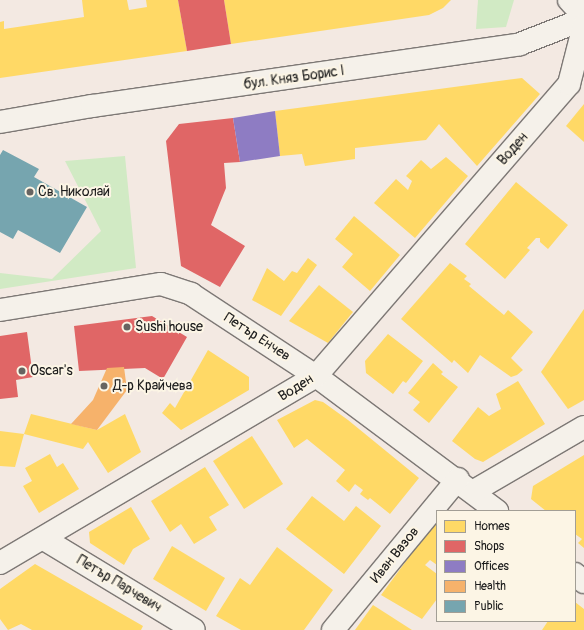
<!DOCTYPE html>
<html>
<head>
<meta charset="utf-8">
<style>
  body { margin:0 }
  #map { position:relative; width:584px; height:630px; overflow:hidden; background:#f3e9e2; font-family:Pangolin,sans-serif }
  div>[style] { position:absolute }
  .green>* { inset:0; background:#d1eac4 }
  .homes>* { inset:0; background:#ffd966 }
  .shops>* { inset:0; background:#e06666 }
  .offices>* { inset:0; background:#8e7cc3 }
  .health>* { inset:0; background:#f6b26b }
  .public>* { inset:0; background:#76a5af }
  .roads { filter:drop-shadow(1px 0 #7d7875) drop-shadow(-1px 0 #7d7875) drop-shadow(0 1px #7d7875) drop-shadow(0 -1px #7d7875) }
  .minor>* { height:22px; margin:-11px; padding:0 11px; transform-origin:11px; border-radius:11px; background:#f5f1ea }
  .dots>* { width:11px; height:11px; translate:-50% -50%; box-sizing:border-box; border:2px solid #fcf5e5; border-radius:50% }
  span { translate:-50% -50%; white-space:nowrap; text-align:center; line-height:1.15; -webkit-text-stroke:4px #fcf5e5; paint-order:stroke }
  .street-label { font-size:14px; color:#1c1c1c }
  .poi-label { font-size:14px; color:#1c1c1c }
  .left { translate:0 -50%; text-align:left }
  .legend { position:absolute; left:436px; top:510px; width:140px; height:112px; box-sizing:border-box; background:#fcf5e5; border:1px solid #a29e95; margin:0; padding:5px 7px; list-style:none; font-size:12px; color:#1c1c1c }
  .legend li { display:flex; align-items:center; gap:8px; height:20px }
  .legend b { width:20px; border:1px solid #a29e95 }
</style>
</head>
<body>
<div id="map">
  <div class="green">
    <div style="clip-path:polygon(478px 0,514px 0,506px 27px,476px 29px)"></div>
    <div style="clip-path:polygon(125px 156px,136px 268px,0 289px,0 273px,52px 279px,101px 231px,65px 161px)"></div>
  </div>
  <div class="homes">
    <div style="clip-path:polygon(82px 0,127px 0,129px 10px,147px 7px,146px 0,178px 0,187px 51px,0 78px,0 22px,4px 21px,4px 29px,84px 17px)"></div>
    <div style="clip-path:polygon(224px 0,451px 0,443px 8px,429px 15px,231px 44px)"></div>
    <div style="clip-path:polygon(522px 78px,540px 94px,477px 166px,439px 124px,426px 140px,355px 148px,355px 159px,305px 166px,302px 154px,280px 156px,275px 111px)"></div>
    <div style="clip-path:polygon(584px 104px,584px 142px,566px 126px)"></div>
    <div style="clip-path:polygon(446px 157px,468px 176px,415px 238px,374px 203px,396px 179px,408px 190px,412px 181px,406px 176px,421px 160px,431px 169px)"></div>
    <div style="clip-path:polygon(516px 182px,568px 225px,548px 249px,540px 242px,540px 238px,536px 238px,527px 248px,530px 250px,505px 279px,465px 244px)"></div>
    <div style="clip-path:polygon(354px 216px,400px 255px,370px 291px,342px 267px,353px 254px,335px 239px)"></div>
    <div style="clip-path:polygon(308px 258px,317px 265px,281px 316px,252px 300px,267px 268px,284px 281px,292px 271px,297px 273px)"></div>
    <div style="clip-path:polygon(450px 263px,467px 276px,464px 279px,471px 284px,469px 286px,504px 315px,508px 310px,533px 332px,511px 358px,523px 370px,517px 375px,511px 377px,480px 355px,468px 373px,454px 360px,452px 363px,401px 319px)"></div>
    <div style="clip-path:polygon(319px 285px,353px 312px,328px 343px,289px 321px)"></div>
    <div style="clip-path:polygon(584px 309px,584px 400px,568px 409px,541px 372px)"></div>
    <div style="clip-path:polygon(388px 334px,423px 361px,406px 383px,403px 381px,393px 394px,366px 373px,365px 361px)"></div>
    <div style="clip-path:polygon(208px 350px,249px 377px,249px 390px,181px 430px,162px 413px,170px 403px,175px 408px)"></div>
    <div style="clip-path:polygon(433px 363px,443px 372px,441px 374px,458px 387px,429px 423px,413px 410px,420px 402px,408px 393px)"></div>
    <div style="clip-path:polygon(518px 381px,545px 424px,483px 462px,475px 459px,452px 441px,478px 407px,489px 416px,501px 409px,496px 394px)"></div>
    <div style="clip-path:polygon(315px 400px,323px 402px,348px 420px,419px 478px,390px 514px,370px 498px,368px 500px,360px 494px,363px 490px,355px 484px,349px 492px,336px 481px,345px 470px,307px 439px,294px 448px,277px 420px)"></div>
    <div style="clip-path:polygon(31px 414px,97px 430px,125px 414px,141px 452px,108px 473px,88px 442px,83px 449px,24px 434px)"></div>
    <div style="clip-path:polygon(0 431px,24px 434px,15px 467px,0 466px)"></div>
    <div style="clip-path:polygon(252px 436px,283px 484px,244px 509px,213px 461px)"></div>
    <div style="clip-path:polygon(50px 454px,57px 467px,63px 463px,79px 489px,39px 513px,23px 486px,32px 481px,25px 468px)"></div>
    <div style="clip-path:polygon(584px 455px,584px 548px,578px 543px,582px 539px,575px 534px,575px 511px,546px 511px,531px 499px,533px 486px)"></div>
    <div style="clip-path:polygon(205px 467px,229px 505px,209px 517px,217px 530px,194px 544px,181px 524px,170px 532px,151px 501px)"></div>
    <div style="clip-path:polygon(312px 496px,344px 521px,356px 506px,381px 526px,344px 574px,286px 529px)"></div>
    <div style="clip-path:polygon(131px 507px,150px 539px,133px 549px,124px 565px,90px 543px,89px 532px)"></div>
    <div style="clip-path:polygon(437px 519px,437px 565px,430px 560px,425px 565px,437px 574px,437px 599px,422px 619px,381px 595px)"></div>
    <div style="clip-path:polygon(172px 546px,225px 578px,206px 611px,153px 579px)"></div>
    <div style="clip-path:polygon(277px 547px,333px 590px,304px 630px,241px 630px,216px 616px,240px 578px,250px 585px)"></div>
    <div style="clip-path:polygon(35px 564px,143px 626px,141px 630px,32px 630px,21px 624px,8px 630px,0 619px,0 589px)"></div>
    <div style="clip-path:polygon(575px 602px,584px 609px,584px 630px,542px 630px,548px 621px,575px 621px)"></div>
    <div style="clip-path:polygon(373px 605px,412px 630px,355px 630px)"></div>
  </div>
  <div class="shops">
    <div style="clip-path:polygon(178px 0,224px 0,231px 44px,187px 51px)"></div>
    <div style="clip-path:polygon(233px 118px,240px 162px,224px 163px,226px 188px,211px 225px,245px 246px,220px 287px,181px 266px,166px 141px,179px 124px)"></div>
    <div style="clip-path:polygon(152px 316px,187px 337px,163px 379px,145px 368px,79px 371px,74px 326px)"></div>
    <div style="clip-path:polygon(27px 332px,33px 377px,16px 380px,18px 397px,0 399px,0 336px)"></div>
  </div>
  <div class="offices">
    <div style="clip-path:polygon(275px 111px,280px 156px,240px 162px,233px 118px)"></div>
  </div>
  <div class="health">
    <div style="clip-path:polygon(124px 367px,127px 390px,97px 430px,71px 424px,93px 400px,107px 368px)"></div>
  </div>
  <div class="public">
    <div style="clip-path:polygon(3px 150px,39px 169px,34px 177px,87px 207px,60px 253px,18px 230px,13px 239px,0 232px,0 155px)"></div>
  </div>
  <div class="roads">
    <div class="minor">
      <div style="left:569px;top:0;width:22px;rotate:47deg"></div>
      <div style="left:0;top:122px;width:93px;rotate:-9.9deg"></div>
      <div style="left:92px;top:106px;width:432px;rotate:-8.2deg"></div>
      <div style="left:520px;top:44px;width:69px;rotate:-21.3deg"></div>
      <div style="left:0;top:310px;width:163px;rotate:-9.2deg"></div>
      <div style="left:161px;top:284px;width:32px;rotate:18deg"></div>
      <div style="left:191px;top:294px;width:149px;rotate:33.3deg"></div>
      <div style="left:316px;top:376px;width:226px;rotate:36.7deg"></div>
      <div style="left:474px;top:491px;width:127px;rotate:-30.2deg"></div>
      <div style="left:44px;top:539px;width:175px;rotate:31.2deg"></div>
      <div style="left:0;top:563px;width:367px;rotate:-30.6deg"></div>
      <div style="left:316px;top:376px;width:386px;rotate:-49.1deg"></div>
      <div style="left:569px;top:84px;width:61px;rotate:-75.7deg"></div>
      <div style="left:575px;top:574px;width:12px;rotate:42deg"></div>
      <div style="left:333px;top:630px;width:196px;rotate:-50.4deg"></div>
    </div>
  </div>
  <div class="dots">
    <div style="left:30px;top:192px;background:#676461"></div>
    <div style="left:127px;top:327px;background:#676461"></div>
    <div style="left:22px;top:371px;background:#676461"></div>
    <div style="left:104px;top:386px;background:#676461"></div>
  </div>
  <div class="street-label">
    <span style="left:294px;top:78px;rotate:-8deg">бул. Княз Борис I</span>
    <span style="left:513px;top:149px;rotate:-49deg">Воден</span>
    <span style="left:257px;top:337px;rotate:33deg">Петър Енчев</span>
    <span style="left:296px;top:388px;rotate:-32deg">Воден</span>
    <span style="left:395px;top:555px;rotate:-51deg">Иван Вазов</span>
    <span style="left:119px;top:584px;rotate:31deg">Петър Парчевич</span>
  </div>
  <div class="poi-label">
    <span class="left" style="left:38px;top:192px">Св. Николай</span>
    <span class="left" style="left:135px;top:327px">Sushi house</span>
    <span class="left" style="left:30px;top:371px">Oscar's</span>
    <span class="left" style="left:113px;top:386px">Д-р Крайчева</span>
  </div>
  <ul class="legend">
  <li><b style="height:11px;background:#ffd966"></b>Homes</li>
  <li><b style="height:11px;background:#e06666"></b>Shops</li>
  <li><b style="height:11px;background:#8e7cc3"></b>Offices</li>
  <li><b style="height:11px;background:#f6b26b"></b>Health</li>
  <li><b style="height:11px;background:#76a5af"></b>Public</li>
  </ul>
</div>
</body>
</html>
